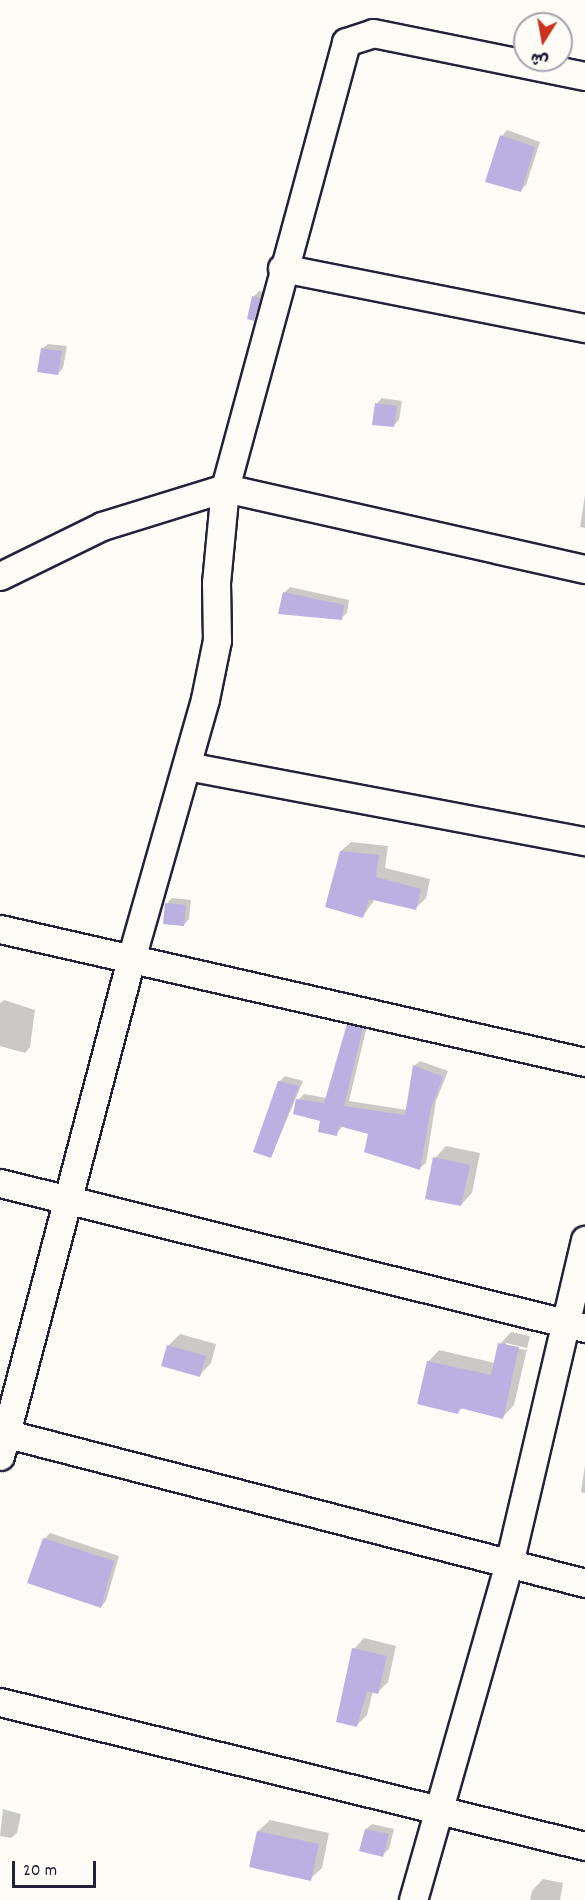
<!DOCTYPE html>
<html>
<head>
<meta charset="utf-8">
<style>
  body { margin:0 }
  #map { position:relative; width:585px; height:1900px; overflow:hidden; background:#fdfcf7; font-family:Dekko,"Playpen Sans Arabic",sans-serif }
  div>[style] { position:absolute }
  .shadow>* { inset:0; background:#0003 }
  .building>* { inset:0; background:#bbb0e1 }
  .roads { filter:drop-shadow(2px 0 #22223b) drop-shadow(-2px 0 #22223b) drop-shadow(0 2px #22223b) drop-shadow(0 -2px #22223b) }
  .street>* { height:27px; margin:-13.5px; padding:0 13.5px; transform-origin:13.5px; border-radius:13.5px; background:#fdfcf7 }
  span { translate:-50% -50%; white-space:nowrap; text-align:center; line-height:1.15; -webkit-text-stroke:5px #fdfcf7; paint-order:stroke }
  .north { position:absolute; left:513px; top:12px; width:60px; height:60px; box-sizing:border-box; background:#fdfcf7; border:2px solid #a5a5ac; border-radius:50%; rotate:191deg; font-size:16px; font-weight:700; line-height:24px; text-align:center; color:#22223b }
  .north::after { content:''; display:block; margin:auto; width:21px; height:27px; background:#c8321e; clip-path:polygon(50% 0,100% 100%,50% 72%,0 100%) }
  .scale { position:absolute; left:12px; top:1861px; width:84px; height:27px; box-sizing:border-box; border:3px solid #22223b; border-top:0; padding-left:8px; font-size:18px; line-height:21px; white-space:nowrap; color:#22223b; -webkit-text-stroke:4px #fdfcf7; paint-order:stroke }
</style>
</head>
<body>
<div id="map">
  <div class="shadow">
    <div style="clip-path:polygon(507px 130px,540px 142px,526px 185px,520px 191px,502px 136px)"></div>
    <div style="clip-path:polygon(259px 291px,265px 292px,254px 319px,253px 297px)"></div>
    <div style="clip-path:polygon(48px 344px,67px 346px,63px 368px,58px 374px,42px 349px)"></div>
    <div style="clip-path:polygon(382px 398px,402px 401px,399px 420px,393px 426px,377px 403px)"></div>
    <div style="clip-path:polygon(585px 495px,585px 528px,580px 527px)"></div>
    <div style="clip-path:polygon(290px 587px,349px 600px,347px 613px,341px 618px,284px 593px)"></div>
    <div style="clip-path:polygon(351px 842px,388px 846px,385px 868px,430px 879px,426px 898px,416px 908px,375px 899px,363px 916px,341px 851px)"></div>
    <div style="clip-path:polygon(172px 898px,191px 900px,189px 919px,184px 925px,167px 903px)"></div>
    <div style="clip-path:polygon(4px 1000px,35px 1010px,30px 1047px,25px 1053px,0 1046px,0 1003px)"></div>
    <div style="clip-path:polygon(354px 1019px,368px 1022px,349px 1101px,407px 1110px,414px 1066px,420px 1061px,448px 1071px,436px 1101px,426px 1163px,420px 1168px,370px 1133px,343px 1126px,336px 1134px,298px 1100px,304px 1094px,327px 1098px,348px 1025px)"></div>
    <div style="clip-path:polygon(285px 1076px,303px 1081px,271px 1157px,279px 1082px)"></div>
    <div style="clip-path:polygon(446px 1146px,480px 1153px,472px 1193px,461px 1205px,435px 1158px)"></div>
    <div style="clip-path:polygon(evenodd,511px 1332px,530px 1336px,514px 1405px,503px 1417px,463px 1407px,458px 1412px,428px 1362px,439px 1350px,495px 1363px,500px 1344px,511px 1332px,506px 1343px,527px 1348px,526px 1350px,506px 1346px,506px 1343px)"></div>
    <div style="clip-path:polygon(180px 1334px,216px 1344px,211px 1363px,200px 1375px,168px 1346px)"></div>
    <div style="clip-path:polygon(585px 1465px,585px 1493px,581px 1492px)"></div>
    <div style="clip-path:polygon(50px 1533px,119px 1556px,106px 1601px,101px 1607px,44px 1539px)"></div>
    <div style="clip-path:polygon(364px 1638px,396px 1646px,388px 1682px,378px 1692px,373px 1691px,367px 1715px,357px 1725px,354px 1649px)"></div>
    <div style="clip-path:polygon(3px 1809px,21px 1814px,17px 1833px,11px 1838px,0 1836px)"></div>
    <div style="clip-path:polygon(270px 1820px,329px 1833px,322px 1868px,310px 1879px,258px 1831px)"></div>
    <div style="clip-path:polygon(372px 1824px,394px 1829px,389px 1849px,383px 1855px,366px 1829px)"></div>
    <div style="clip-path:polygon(543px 1879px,563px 1883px,560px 1900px,530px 1900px,532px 1891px)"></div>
  </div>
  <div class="building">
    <div style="clip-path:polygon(500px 135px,535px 147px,521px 192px,485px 182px)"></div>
    <div style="clip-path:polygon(252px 296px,260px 298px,254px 321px,247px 319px)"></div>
    <div style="clip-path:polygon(41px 348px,62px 351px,58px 375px,37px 372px)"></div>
    <div style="clip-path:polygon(375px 403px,397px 406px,394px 427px,372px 425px)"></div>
    <div style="clip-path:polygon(283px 592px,344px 605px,342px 620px,278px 614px)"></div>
    <div style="clip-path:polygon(340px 851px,379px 855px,376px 877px,421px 889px,416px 910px,369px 899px,363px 918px,325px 907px)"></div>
    <div style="clip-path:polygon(165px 903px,186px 905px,184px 926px,163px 924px)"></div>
    <div style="clip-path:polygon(347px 1024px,363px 1028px,344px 1106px,405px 1115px,413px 1065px,443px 1077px,431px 1108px,420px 1170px,364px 1152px,368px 1134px,339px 1126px,337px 1136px,318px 1132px,320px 1121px,293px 1114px,296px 1099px,324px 1103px)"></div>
    <div style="clip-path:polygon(278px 1081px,299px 1086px,271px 1158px,253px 1152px)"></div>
    <div style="clip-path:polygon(433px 1157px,470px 1165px,461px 1206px,425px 1199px)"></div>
    <div style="clip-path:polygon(498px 1343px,519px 1347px,503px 1419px,460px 1408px,458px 1414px,417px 1404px,427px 1361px,491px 1375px)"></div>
    <div style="clip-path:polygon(167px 1345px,206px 1356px,200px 1377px,161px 1366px)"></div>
    <div style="clip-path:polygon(43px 1538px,114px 1561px,101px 1608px,27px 1583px)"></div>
    <div style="clip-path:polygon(352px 1648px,387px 1656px,378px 1694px,367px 1691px,357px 1727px,336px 1722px)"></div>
    <div style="clip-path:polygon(365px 1829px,389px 1834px,383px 1857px,359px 1851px)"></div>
    <div style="clip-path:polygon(257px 1831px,319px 1844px,311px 1881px,249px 1867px)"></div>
  </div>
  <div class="roads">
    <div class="street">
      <div style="left:282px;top:268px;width:309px;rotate:11.2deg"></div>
      <div style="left:0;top:576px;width:114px;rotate:-26.1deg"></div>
      <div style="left:102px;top:526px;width:129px;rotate:-17.2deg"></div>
      <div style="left:225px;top:488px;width:369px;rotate:12.7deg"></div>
      <div style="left:187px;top:766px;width:405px;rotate:10.7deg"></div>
      <div style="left:0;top:929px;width:600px;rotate:12.81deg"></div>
      <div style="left:0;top:1183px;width:603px;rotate:13.92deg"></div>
      <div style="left:0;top:1432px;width:604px;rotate:14.47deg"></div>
      <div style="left:0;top:1456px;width:514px;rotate:-75.23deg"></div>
      <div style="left:131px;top:959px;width:270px;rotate:-74.1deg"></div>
      <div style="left:205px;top:699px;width:60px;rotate:-78.5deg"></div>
      <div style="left:217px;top:640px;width:57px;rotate:-91deg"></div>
      <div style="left:216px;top:583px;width:95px;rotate:-84.6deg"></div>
      <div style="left:225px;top:488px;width:462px;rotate:-74.8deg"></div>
      <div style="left:346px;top:42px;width:28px;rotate:-18deg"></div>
      <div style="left:373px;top:33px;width:216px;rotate:11.5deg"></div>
      <div style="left:0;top:1702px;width:602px;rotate:13.83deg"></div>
      <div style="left:413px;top:1900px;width:349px;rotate:-74.1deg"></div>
      <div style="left:509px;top:1564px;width:333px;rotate:-76.8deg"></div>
    </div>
  </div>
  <div class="north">ش</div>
  <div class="scale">20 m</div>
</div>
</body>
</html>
